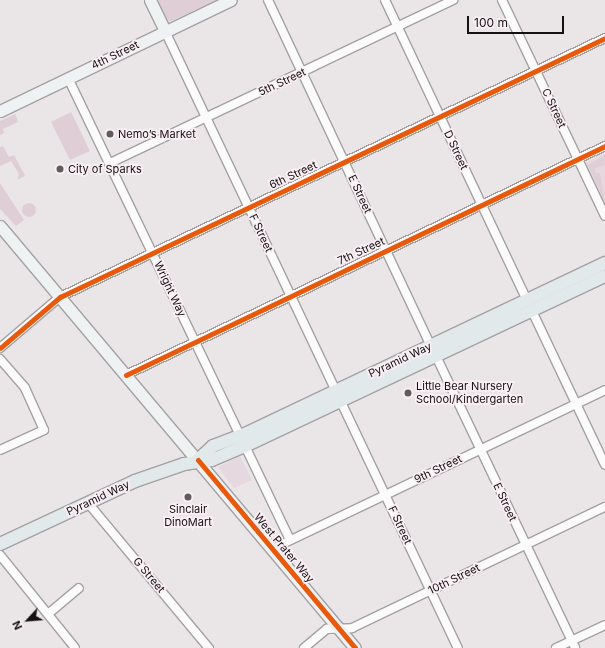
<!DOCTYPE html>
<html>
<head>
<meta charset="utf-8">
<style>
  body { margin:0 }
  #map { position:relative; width:605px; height:648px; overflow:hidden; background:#eae5e7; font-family:Inter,sans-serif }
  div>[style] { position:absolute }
  .built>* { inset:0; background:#e5d8de }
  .green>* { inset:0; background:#e0ced6 }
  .round { border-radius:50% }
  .roads { filter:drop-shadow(1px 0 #a5a1a3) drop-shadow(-1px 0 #a5a1a3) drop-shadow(0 1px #a5a1a3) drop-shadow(0 -1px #a5a1a3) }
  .street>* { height:8px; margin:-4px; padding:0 4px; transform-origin:4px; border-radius:4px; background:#fcfbfb }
  .secondary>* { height:11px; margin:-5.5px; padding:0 5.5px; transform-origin:5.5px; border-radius:5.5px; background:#eef2f3 }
  .primary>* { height:12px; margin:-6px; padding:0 6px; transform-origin:6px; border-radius:6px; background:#e1e9eb }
  .cycleway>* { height:5px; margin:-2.5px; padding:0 2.5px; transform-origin:2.5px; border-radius:2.5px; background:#e8590c }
  .dots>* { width:11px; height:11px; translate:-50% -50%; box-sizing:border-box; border:2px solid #faeff4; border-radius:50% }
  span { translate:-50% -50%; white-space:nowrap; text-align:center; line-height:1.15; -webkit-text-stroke:3.5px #faeff4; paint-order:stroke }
  .street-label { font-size:11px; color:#151113 }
  .poi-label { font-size:11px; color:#151113 }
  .left { translate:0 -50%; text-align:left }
  .north { position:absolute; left:8px; top:600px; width:40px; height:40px; -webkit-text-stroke:3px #faeff4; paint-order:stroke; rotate:244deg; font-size:11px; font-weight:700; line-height:16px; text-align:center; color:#151113 }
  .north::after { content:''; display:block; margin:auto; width:14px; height:18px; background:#151113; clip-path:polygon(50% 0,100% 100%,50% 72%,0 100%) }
  .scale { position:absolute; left:467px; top:16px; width:97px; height:18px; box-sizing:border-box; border:2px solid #151113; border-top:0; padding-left:5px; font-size:12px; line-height:14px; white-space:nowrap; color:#151113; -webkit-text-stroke:3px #faeff4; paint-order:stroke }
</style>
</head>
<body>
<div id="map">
  <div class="built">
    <div style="clip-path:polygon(605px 153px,605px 206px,585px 165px,587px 162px)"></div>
    <div style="clip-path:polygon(240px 456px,252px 480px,234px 488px,218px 467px)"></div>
  </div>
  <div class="green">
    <div style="clip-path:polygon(156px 0,217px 0,171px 21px,166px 20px)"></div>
    <div style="clip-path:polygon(71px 112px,90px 151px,70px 160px,51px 122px)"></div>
    <div style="clip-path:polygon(15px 114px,18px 122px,3px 129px,4px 133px,0 135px,0 121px)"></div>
    <div style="clip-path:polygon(3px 146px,9px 157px,14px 155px,25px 176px,17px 180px,19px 174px,11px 161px,0 166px,0 147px)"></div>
    <div style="clip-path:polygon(605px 155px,605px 165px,595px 168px,596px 173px,600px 173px,605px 202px,588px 165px)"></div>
    <div style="clip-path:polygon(0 183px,24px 220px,16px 226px,0 209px)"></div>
    <div class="round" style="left:22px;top:203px;width:14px;height:14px"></div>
  </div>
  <div class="roads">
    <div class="street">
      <div style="left:268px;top:0;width:382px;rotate:64.8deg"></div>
      <div style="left:385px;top:0;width:333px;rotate:64.7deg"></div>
      <div style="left:502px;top:0;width:239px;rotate:64.5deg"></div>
      <div style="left:165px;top:31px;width:399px;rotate:64.6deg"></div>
      <div style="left:68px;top:78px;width:397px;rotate:64.3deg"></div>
      <div style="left:110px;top:163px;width:380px;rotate:-25.4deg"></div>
      <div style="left:532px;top:311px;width:170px;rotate:64.6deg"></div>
      <div style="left:0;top:348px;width:79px;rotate:-40.4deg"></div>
      <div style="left:60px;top:297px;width:603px;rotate:-25.42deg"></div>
      <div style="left:436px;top:356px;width:323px;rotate:64.5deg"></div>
      <div style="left:0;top:359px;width:38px;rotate:49deg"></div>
      <div style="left:25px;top:388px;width:46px;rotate:65.7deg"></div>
      <div style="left:44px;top:430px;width:48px;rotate:155.6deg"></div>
      <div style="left:126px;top:375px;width:531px;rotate:-25.55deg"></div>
      <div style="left:341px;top:402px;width:272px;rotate:64.6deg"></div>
      <div style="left:245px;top:446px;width:104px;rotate:64.4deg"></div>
      <div style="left:88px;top:503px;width:189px;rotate:50.2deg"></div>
      <div style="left:272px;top:549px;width:369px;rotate:-25.5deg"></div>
      <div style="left:0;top:555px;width:119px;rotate:51.1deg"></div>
      <div style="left:48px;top:614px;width:40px;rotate:-40deg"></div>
      <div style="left:304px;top:648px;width:30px;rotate:-40deg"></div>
      <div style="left:327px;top:629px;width:25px;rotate:-2deg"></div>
      <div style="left:352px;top:628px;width:280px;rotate:-25.6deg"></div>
      <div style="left:556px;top:648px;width:54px;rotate:-25.1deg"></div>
    </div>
    <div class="secondary">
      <div style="left:150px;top:0;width:34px;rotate:64deg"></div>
      <div style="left:0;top:111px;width:256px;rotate:-25.7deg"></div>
      <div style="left:0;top:226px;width:551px;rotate:49.93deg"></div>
    </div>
    <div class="primary">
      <div style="left:198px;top:460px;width:21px;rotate:-43deg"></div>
      <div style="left:213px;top:446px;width:39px;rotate:-21deg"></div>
      <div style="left:249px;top:432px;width:394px;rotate:-25.4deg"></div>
      <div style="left:0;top:544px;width:149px;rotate:-25deg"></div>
      <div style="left:135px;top:481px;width:52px;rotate:-19.1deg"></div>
      <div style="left:184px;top:464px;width:28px;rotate:-8deg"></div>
      <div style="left:212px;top:460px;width:36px;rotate:-23deg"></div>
      <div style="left:245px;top:446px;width:398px;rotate:-25.3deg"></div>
    </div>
  </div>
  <div class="cycleway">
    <div style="left:0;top:348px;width:79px;rotate:-40.4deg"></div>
    <div style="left:60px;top:297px;width:603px;rotate:-25.42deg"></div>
    <div style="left:126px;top:375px;width:531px;rotate:-25.55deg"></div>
    <div style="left:198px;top:460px;width:245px;rotate:50.1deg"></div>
  </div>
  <div class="dots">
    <div style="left:110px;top:134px;background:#605b5d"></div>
    <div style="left:60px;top:169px;background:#605b5d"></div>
    <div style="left:408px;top:393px;background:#605b5d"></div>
    <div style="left:188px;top:497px;background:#605b5d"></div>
  </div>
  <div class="street-label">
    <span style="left:115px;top:55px;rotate:-26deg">4th Street</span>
    <span style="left:282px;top:82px;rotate:-25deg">5th Street</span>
    <span style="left:554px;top:108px;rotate:65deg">C Street</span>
    <span style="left:456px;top:150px;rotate:65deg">D Street</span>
    <span style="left:293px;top:175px;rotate:-25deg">6th Street</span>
    <span style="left:360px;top:194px;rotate:65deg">E Street</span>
    <span style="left:261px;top:233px;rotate:65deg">F Street</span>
    <span style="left:361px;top:251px;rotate:-25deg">7th Street</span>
    <span style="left:170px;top:289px;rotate:65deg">Wright Way</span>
    <span style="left:400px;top:360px;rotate:-25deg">Pyramid Way</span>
    <span style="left:438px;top:469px;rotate:-26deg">9th Street</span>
    <span style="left:98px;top:498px;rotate:-25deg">Pyramid Way</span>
    <span style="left:505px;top:502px;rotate:65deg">E Street</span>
    <span style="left:400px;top:525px;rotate:65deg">F Street</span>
    <span style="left:284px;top:548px;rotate:50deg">West Prater Way</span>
    <span style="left:149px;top:575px;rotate:50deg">G Street</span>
    <span style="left:454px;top:579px;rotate:-26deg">10th Street</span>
  </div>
  <div class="poi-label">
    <span class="left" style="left:118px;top:134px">Nemo’s Market</span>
    <span class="left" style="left:68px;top:169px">City of Sparks</span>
    <span class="left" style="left:416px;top:393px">Little Bear Nursery<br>School/Kindergarten</span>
    <span style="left:188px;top:516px">Sinclair<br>DinoMart</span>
  </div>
  <div class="north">N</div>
  <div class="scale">100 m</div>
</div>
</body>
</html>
